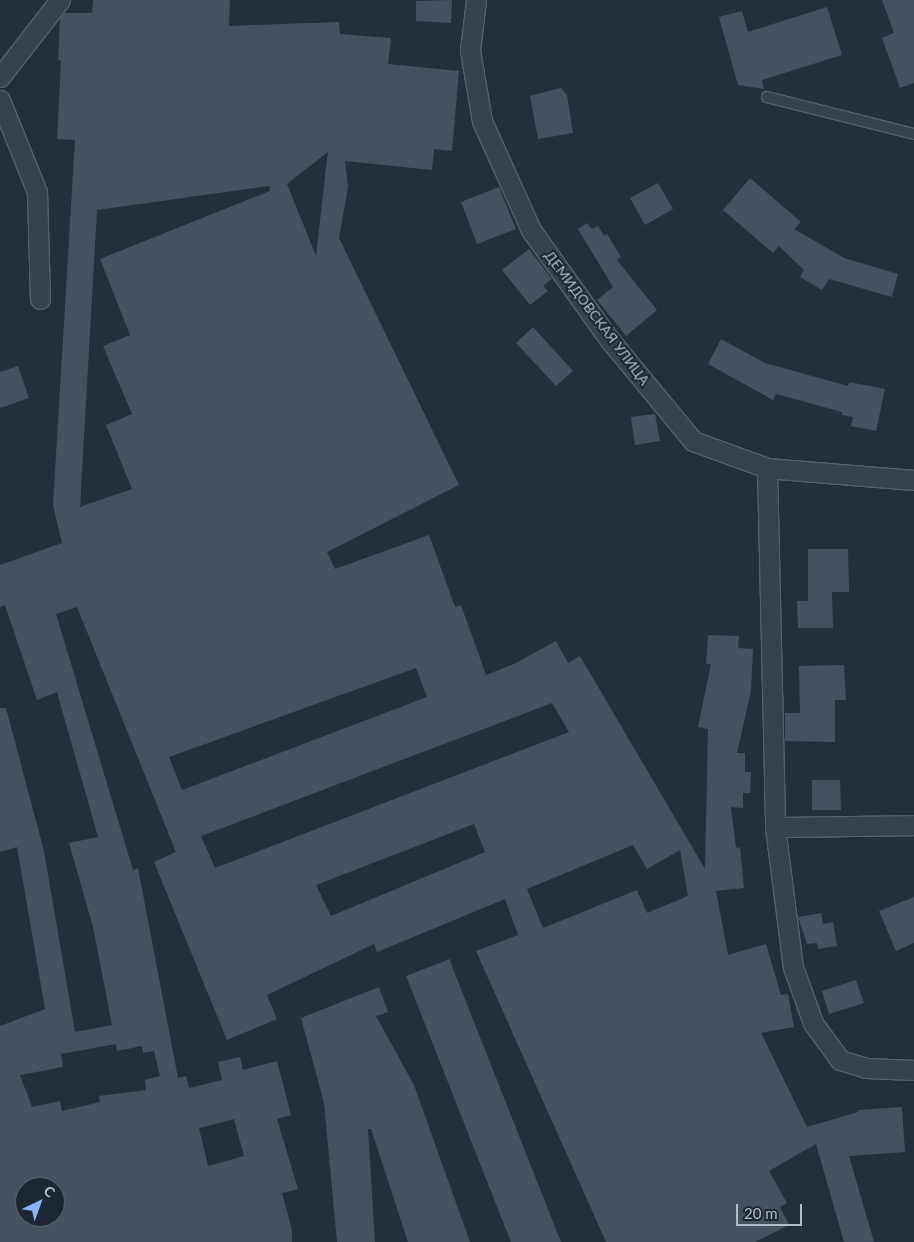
<!DOCTYPE html>
<html>
<head>
<meta charset="utf-8">
<style>
  body { margin:0 }
  #map { position:relative; width:914px; height:1242px; overflow:hidden; background:#242f3e; font-family:Lato,sans-serif }
  div>[style] { position:absolute }
  .building>* { inset:0; background:#455162 }
  .roads { filter:drop-shadow(1px 0 #565f6c) drop-shadow(-1px 0 #565f6c) drop-shadow(0 1px #565f6c) drop-shadow(0 -1px #565f6c) }
  .lane>* { height:10px; margin:-5px; padding:0 5px; transform-origin:5px; border-radius:5px; background:#38414e }
  .street>* { height:19px; margin:-9.5px; padding:0 9.5px; transform-origin:9.5px; border-radius:9.5px; background:#38414e }
  span { translate:-50% -50%; white-space:nowrap; text-align:center; line-height:1.15; -webkit-text-stroke:4px #1d2633; paint-order:stroke }
  .street-label { font-size:14px; color:#b4bcc9 }
  .north { position:absolute; left:15px; top:1177px; width:50px; height:50px; box-sizing:border-box; background:#1d2633; border:1px solid #59626f; border-radius:50%; rotate:42deg; font-size:14px; font-weight:700; line-height:20px; text-align:center; color:#b4bcc9 }
  .north::after { content:''; display:block; margin:auto; width:18px; height:22px; background:#8ab4f8; clip-path:polygon(50% 0,100% 100%,50% 72%,0 100%) }
  .scale { position:absolute; left:736px; top:1204px; width:66px; height:22px; box-sizing:border-box; border:2px solid #b4bcc9; border-top:0; padding-left:6px; font-size:15px; line-height:18px; white-space:nowrap; color:#b4bcc9; -webkit-text-stroke:4px #1d2633; paint-order:stroke }
</style>
</head>
<body>
<div id="map">
  <div class="building">
    <div style="clip-path:polygon(evenodd,93px 0,230px 0,229px 26px,339px 22px,340px 34px,391px 38px,388px 64px,459px 71px,452px 151px,434px 149px,432px 170px,345px 161px,348px 187px,339px 238px,459px 485px,327px 552px,335px 569px,429px 535px,455px 607px,461px 605px,486px 675px,514px 664px,556px 641px,568px 663px,580px 656px,705px 869px,708px 729px,698px 727px,711px 664px,706px 664px,708px 635px,739px 636px,738px 648px,753px 649px,751px 691px,737px 753px,745px 753px,745px 772px,751px 772px,750px 793px,743px 793px,743px 808px,731px 807px,736px 848px,740px 847px,744px 888px,716px 891px,728px 955px,766px 944px,781px 995px,788px 994px,794px 1027px,761px 1033px,807px 1127px,858px 1112px,858px 1110px,902px 1107px,905px 1152px,849px 1156px,874px 1242px,844px 1242px,816px 1144px,769px 1171px,787px 1203px,780px 1207px,789px 1225px,755px 1242px,606px 1242px,476px 951px,518px 935px,505px 899px,377px 952px,374px 944px,267px 995px,277px 1019px,227px 1040px,154px 862px,176px 852px,77px 607px,56px 614px,133px 870px,138px 868px,178px 1078px,186px 1076px,189px 1088px,222px 1080px,218px 1062px,240px 1057px,243px 1070px,277px 1061px,291px 1115px,277px 1119px,298px 1189px,282px 1193px,292px 1230px,292px 1242px,0 1242px,0 1026px,45px 1009px,17px 847px,0 852px,0 708px,6px 708px,44px 851px,75px 1032px,112px 1025px,93px 927px,69px 843px,98px 837px,57px 692px,37px 700px,5px 605px,0 607px,0 565px,62px 543px,53px 505px,75px 140px,57px 139px,61px 60px,58px 61px,60px 19px,64px 13px,92px 13px,93px 0,328px 152px,327px 159px,316px 256px,287px 184px,328px 152px,93px 0,269px 186px,270px 191px,100px 259px,130px 335px,103px 346px,132px 414px,106px 425px,132px 489px,80px 507px,97px 210px,269px 186px,93px 0,416px 668px,427px 697px,182px 790px,169px 757px,416px 668px,93px 0,552px 703px,569px 732px,215px 868px,201px 836px,552px 703px,93px 0,474px 824px,485px 852px,331px 916px,316px 885px,474px 824px,93px 0,633px 845px,647px 869px,680px 850px,688px 896px,647px 913px,637px 890px,543px 928px,527px 889px,633px 845px,93px 0,116px 1044px,117px 1051px,142px 1046px,143px 1053px,154px 1051px,160px 1076px,145px 1080px,146px 1090px,99px 1096px,100px 1102px,62px 1111px,60px 1101px,32px 1107px,20px 1075px,63px 1067px,61px 1054px,116px 1044px,93px 0,234px 1119px,244px 1156px,208px 1166px,199px 1128px,234px 1119px,93px 0,25px 1187px,55px 1187px,55px 1217px,25px 1217px,25px 1187px)"></div>
    <div style="clip-path:polygon(452px 0,451px 23px,416px 21px,416px 1px)"></div>
    <div style="clip-path:polygon(882px 0,914px 0,914px 83px,900px 88px,882px 38px,894px 33px)"></div>
    <div style="clip-path:polygon(827px 7px,842px 55px,762px 80px,764px 89px,738px 85px,719px 17px,742px 11px,748px 32px)"></div>
    <div style="clip-path:polygon(561px 88px,567px 95px,573px 133px,538px 139px,530px 96px)"></div>
    <div style="clip-path:polygon(750px 178px,801px 222px,794px 229px,844px 258px,898px 274px,892px 297px,829px 279px,822px 290px,800px 277px,804px 270px,779px 246px,773px 253px,723px 210px)"></div>
    <div style="clip-path:polygon(658px 183px,673px 209px,645px 225px,630px 198px)"></div>
    <div style="clip-path:polygon(499px 187px,516px 229px,477px 244px,461px 202px)"></div>
    <div style="clip-path:polygon(587px 223px,592px 229px,598px 226px,604px 236px,607px 234px,621px 257px,617px 260px,657px 310px,626px 336px,597px 300px,613px 287px,578px 229px)"></div>
    <div style="clip-path:polygon(529px 249px,552px 279px,543px 286px,548px 291px,530px 305px,502px 270px)"></div>
    <div style="clip-path:polygon(533px 327px,573px 371px,556px 386px,516px 343px)"></div>
    <div style="clip-path:polygon(721px 339px,765px 363px,848px 386px,849px 382px,885px 389px,876px 431px,851px 426px,853px 417px,842px 415px,842px 412px,776px 394px,773px 400px,708px 364px)"></div>
    <div style="clip-path:polygon(18px 366px,29px 398px,0 408px,0 372px)"></div>
    <div style="clip-path:polygon(655px 414px,660px 441px,635px 445px,631px 417px)"></div>
    <div style="clip-path:polygon(808px 549px,848px 549px,849px 592px,832px 592px,833px 628px,798px 628px,797px 601px,808px 601px)"></div>
    <div style="clip-path:polygon(844px 665px,846px 700px,835px 700px,835px 742px,785px 741px,785px 713px,800px 713px,799px 666px)"></div>
    <div style="clip-path:polygon(812px 780px,840px 780px,841px 810px,812px 810px)"></div>
    <div style="clip-path:polygon(914px 897px,914px 943px,896px 951px,879px 911px)"></div>
    <div style="clip-path:polygon(821px 913px,823px 924px,833px 922px,837px 946px,818px 949px,817px 943px,807px 944px,798px 917px)"></div>
    <div style="clip-path:polygon(450px 959px,453px 969px,561px 1242px,511px 1242px,406px 976px)"></div>
    <div style="clip-path:polygon(856px 980px,864px 1003px,829px 1014px,822px 991px)"></div>
    <div style="clip-path:polygon(379px 987px,388px 1012px,376px 1016px,414px 1085px,470px 1242px,408px 1242px,371px 1129px,368px 1129px,375px 1242px,337px 1242px,324px 1103px,301px 1018px)"></div>
  </div>
  <div class="roads">
    <div class="lane">
      <div style="left:767px;top:97px;width:152px;rotate:14.1deg"></div>
    </div>
    <div class="street">
      <div style="left:476px;top:0;width:50px;rotate:96.8deg"></div>
      <div style="left:470px;top:50px;width:72px;rotate:80.4deg"></div>
      <div style="left:482px;top:121px;width:120px;rotate:65.8deg"></div>
      <div style="left:531px;top:230px;width:134px;rotate:54.4deg"></div>
      <div style="left:609px;top:339px;width:132px;rotate:50.5deg"></div>
      <div style="left:693px;top:441px;width:79px;rotate:20deg"></div>
      <div style="left:767px;top:468px;width:147px;rotate:4.7deg"></div>
      <div style="left:0;top:77px;width:98px;rotate:-52.1deg"></div>
      <div style="left:0;top:100px;width:99px;rotate:68.1deg"></div>
      <div style="left:37px;top:192px;width:107px;rotate:88.4deg"></div>
      <div style="left:767px;top:468px;width:359px;rotate:88.7deg"></div>
      <div style="left:775px;top:827px;width:141px;rotate:82.7deg"></div>
      <div style="left:793px;top:967px;width:59px;rotate:70.3deg"></div>
      <div style="left:813px;top:1023px;width:46px;rotate:53.9deg"></div>
      <div style="left:840px;top:1060px;width:27px;rotate:17deg"></div>
      <div style="left:866px;top:1068px;width:48px;rotate:2.4deg"></div>
      <div style="left:775px;top:827px;width:139px;rotate:-0.8deg"></div>
    </div>
  </div>
  <div class="street-label">
    <span style="left:597px;top:318px;rotate:53deg">ДЕМИДОВСКАЯ УЛИЦА</span>
  </div>
  <div class="north">С</div>
  <div class="scale">20 m</div>
</div>
</body>
</html>
